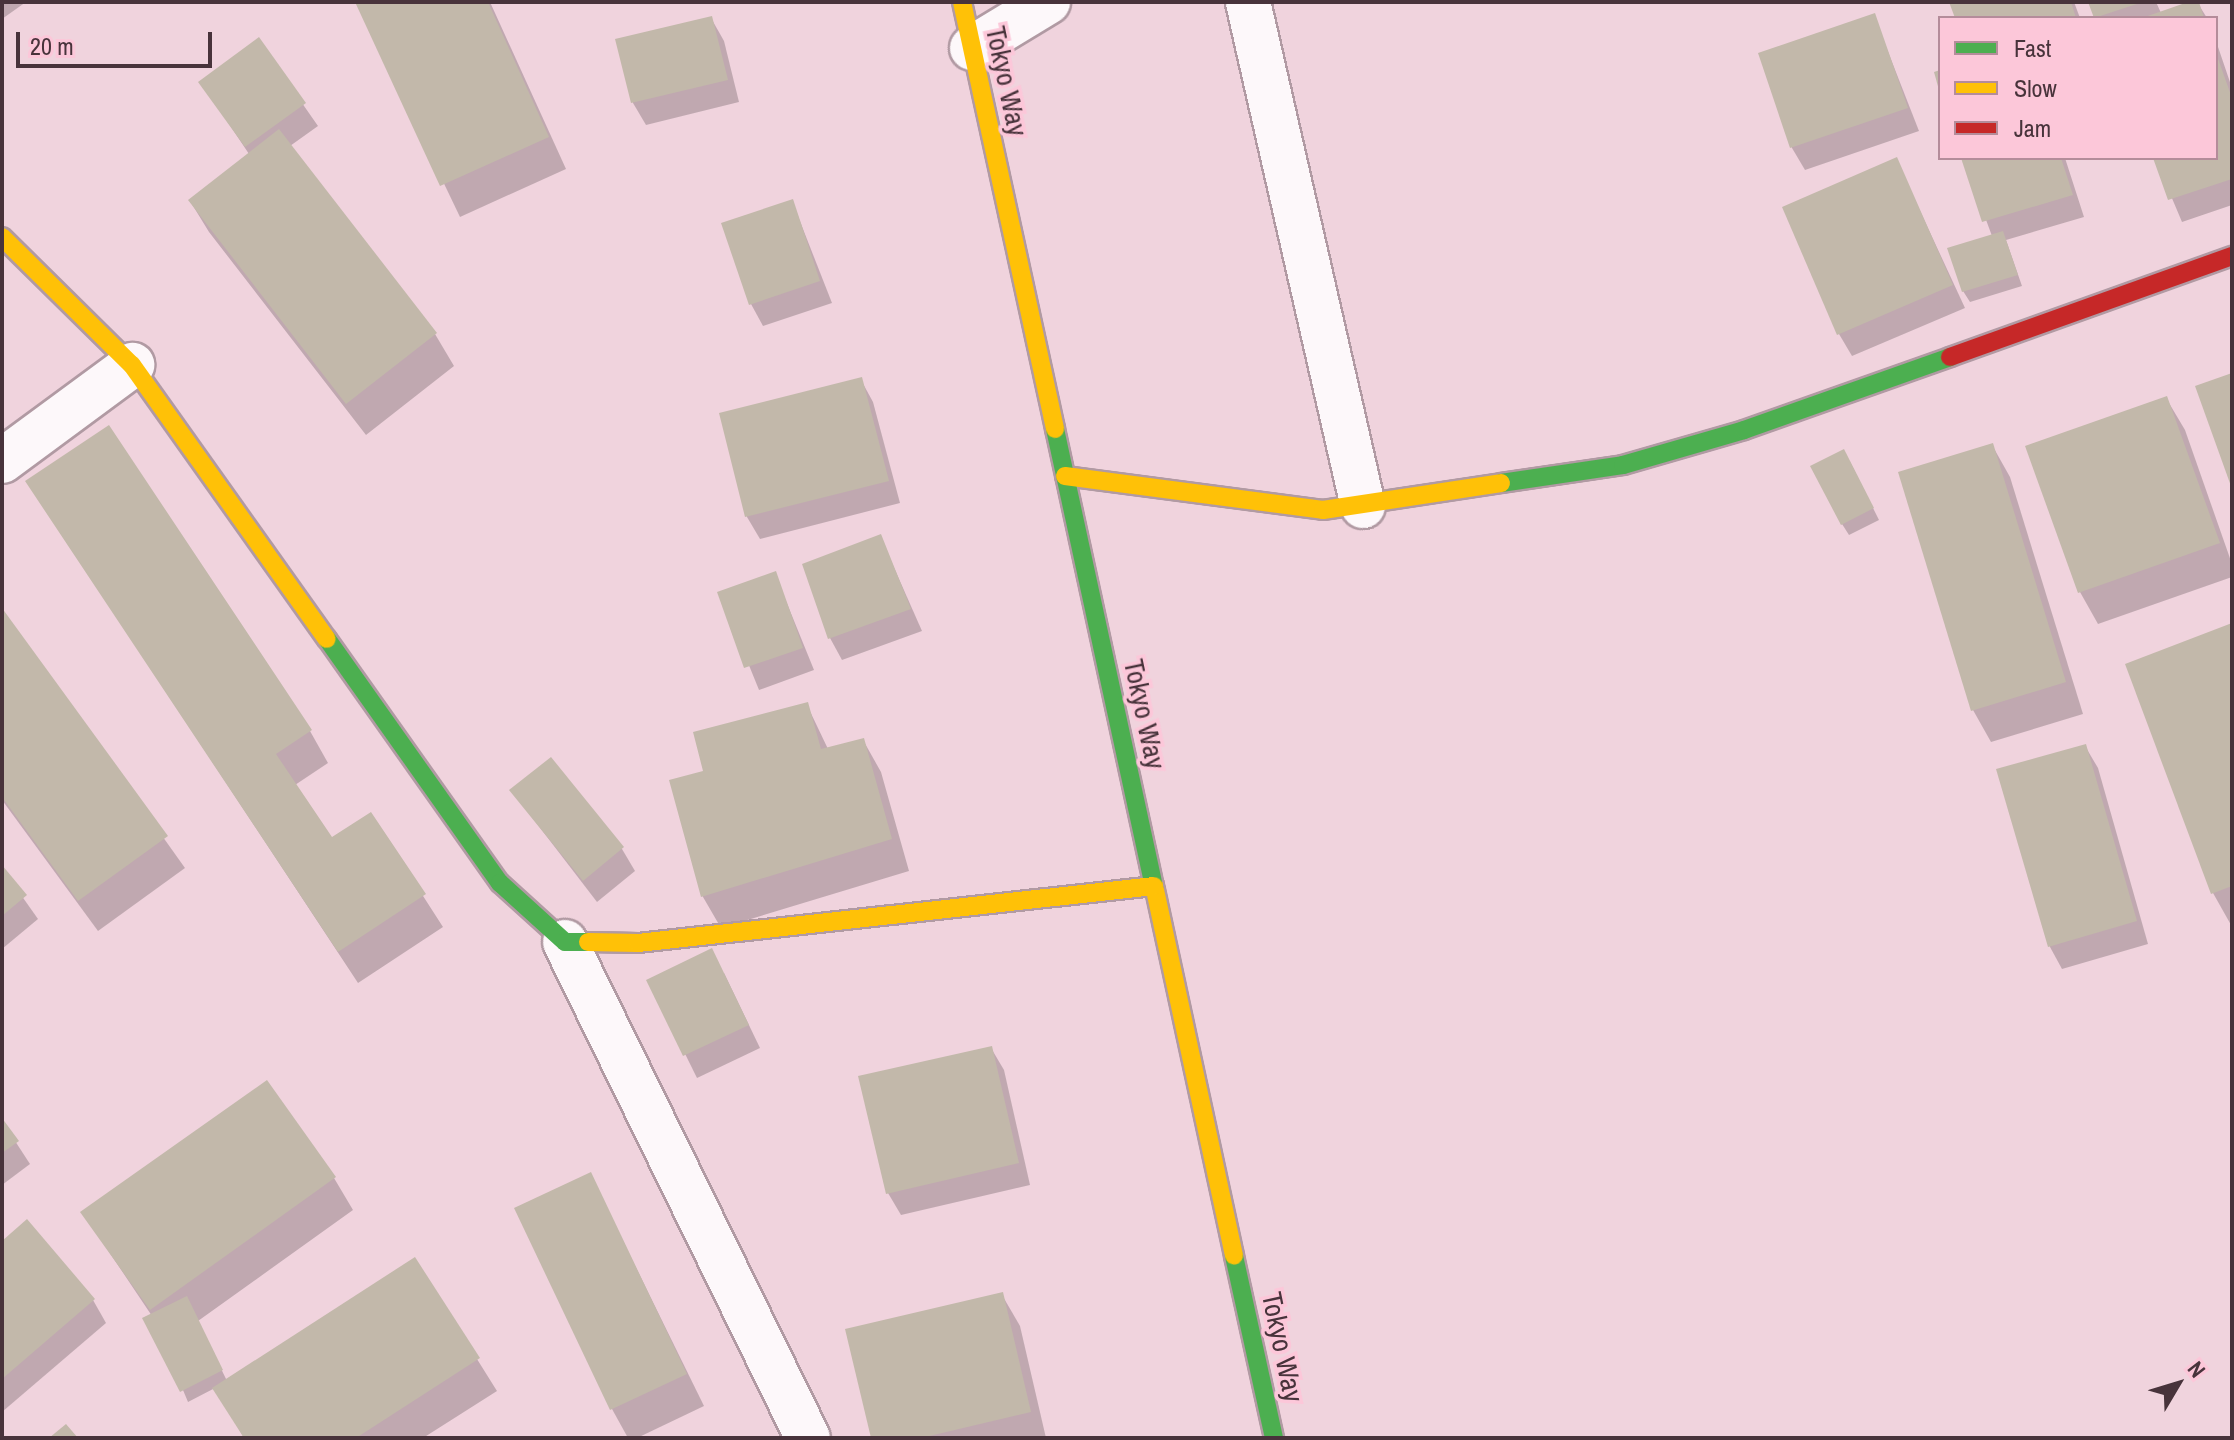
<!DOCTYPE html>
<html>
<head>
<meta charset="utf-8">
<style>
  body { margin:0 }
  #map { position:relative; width:2234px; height:1440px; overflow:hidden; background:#f0d3dd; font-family:"Archivo Narrow",sans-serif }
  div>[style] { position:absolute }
  .shadow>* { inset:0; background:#0003 }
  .building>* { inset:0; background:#c2b8aa }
  .roads { filter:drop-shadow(2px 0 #b19aa3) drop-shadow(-2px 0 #b19aa3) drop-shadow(0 2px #b19aa3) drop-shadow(0 -2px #b19aa3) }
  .street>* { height:44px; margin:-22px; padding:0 22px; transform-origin:22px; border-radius:22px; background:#fdf8fa }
  .fast>* { height:18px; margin:-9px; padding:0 9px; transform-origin:9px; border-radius:9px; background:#4caf50 }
  .slow>* { height:18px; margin:-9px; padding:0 9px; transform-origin:9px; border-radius:9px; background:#ffc107 }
  .jam>* { height:18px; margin:-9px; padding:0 9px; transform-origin:9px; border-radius:9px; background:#c62828 }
  span { translate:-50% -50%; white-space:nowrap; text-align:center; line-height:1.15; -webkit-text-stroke:7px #fcc7d9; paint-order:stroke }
  .street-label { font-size:28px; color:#48333b }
  .frame { position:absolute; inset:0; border:4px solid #48333b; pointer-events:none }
  .legend { position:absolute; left:1938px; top:16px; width:280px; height:144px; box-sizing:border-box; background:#fcc7d9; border:2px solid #b48c9a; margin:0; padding:10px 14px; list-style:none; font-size:24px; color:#48333b }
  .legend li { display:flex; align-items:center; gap:16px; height:40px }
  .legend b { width:40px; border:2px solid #b48c9a }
  .north { position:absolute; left:2138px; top:1344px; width:80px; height:80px; -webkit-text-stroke:6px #fcc7d9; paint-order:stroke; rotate:52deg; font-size:22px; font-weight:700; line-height:32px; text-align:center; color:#48333b }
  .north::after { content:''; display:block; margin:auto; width:28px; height:36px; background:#48333b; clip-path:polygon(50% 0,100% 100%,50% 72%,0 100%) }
  .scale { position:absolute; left:16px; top:32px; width:196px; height:36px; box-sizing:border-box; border:4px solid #48333b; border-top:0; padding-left:10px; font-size:24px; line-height:28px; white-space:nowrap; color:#48333b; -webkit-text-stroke:6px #fcc7d9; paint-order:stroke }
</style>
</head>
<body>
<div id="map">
  <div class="shadow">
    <div style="clip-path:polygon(2px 2px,26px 2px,2px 19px)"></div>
    <div style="clip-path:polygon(357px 2px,490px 2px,566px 169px,460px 217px)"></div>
    <div style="clip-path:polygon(1951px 2px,2074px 2px,2080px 18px,1957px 18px)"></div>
    <div style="clip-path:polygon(2090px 2px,2156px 2px,2161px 13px,2197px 2px,2207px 18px,2096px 18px)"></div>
    <div style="clip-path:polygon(1874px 16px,1919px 131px,1805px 170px,1792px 148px,1761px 54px)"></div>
    <div style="clip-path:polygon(711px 18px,724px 41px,739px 102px,646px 125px,633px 103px,617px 40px)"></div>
    <div style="clip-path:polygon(258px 40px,318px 126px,290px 146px,435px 334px,454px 366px,366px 435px,209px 232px,190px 201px,249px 154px,201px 82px)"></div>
    <div style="clip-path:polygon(2216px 41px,2232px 88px,2232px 205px,2182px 222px,2155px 158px,2216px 158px)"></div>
    <div style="clip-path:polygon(1963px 158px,2065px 158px,2084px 217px,2006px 240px,2022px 286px,1970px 302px,1963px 291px,1992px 236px)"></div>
    <div style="clip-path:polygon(1896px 159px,1965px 308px,1852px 356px,1839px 334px)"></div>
    <div style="clip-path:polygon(792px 201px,832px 303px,763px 326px,751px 304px)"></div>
    <div style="clip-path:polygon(861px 380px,873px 402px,900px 503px,760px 539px,747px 517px,721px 415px)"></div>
    <div style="clip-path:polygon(2166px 398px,2185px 430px,2232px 564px,2232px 577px,2098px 624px,2080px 592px)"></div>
    <div style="clip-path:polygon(1992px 445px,2010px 477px,2083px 714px,1991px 742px,1973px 710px)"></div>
    <div style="clip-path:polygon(1850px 462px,1879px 520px,1849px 535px,1842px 524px)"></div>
    <div style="clip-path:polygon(28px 482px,310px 731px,328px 763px,295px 785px,332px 840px,371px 815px,443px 927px,358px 983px)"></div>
    <div style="clip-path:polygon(880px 536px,922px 631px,842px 660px,830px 638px)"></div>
    <div style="clip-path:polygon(775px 574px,814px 670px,759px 690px,720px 594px)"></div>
    <div style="clip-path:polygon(2px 611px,185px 868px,98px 931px,2px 800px)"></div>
    <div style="clip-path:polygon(2232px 626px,2232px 925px,2231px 925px,2213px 893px)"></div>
    <div style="clip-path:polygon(807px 705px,828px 749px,863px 740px,881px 772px,909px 871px,721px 928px,703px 897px,672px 781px,706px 772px)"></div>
    <div style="clip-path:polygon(2085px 746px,2098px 768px,2148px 944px,2062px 969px,2050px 947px,1998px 770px)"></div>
    <div style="clip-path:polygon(511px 790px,622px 849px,635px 871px,597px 902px)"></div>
    <div style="clip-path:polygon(2px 868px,38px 919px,2px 949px)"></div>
    <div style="clip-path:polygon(724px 973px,760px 1048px,697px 1078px,649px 981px)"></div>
    <div style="clip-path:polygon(991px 1048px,1004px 1070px,1030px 1185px,901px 1215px,888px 1193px)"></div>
    <div style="clip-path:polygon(2px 1121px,30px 1164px,2px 1185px)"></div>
    <div style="clip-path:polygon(590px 1174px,704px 1406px,637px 1438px,628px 1438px,612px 1409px,517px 1209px)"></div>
    <div style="clip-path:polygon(334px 1178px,353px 1210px,198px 1321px,227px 1381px,415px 1260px,497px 1391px,423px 1438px,244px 1438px,215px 1388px,188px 1402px,152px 1316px,83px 1213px)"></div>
    <div style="clip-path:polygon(2px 1243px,93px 1300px,106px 1323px,2px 1412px)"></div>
    <div style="clip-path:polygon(1002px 1295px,1020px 1326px,1046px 1438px,873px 1438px)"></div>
  </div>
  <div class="building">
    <div style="clip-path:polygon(355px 2px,488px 2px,549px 137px,440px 186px)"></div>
    <div style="clip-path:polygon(1949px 2px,2071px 2px,2076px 18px,1955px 18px)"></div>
    <div style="clip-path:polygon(2088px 2px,2140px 2px,2140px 3px,2094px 18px)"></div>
    <div style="clip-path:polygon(2188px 2px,2199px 2px,2204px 18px,2142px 18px)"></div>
    <div style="clip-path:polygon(1875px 13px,1908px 108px,1790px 148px,1758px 53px)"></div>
    <div style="clip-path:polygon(712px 16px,728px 80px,631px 103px,615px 39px)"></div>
    <div style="clip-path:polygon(259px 37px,306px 103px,245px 147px,198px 82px)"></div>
    <div style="clip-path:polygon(2216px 53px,2232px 98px,2232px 179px,2168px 200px,2153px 158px,2216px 158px)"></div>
    <div style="clip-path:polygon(1940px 70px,1940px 90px,1939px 90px,1934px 72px)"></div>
    <div style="clip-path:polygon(279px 129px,437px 333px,346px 404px,188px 200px)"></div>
    <div style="clip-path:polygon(1897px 157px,1953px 285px,1837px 335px,1782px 207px)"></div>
    <div style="clip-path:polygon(1961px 158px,2061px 158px,2073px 195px,1982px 222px)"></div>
    <div style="clip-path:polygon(793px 199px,820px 281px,749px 305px,721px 223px)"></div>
    <div style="clip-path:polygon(2003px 231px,2018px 275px,1962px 292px,1947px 248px)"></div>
    <div style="clip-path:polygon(2232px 373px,2232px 489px,2195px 386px)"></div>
    <div style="clip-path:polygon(862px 377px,889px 481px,745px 517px,719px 413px)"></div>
    <div style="clip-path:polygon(2167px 396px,2220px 543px,2078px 593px,2025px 446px)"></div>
    <div style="clip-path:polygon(109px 425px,312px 730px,276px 754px,332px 837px,371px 812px,426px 894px,338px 952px,25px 481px)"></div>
    <div style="clip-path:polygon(1993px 443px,2066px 682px,1971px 711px,1898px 472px)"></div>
    <div style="clip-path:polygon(1844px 449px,1874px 508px,1841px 525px,1810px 466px)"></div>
    <div style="clip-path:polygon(881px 534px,911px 609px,828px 639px,802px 564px)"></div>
    <div style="clip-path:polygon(776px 571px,803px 648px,744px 668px,717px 592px)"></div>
    <div style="clip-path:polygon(2px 608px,168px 836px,78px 901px,2px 797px)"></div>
    <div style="clip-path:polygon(2232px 623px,2232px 886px,2211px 894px,2125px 664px)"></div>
    <div style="clip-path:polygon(808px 702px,821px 749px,864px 738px,892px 839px,701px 897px,669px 780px,703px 771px,693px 732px)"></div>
    <div style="clip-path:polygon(2086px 744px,2137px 921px,2048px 947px,1996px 769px)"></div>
    <div style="clip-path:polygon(551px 757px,624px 847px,583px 881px,509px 790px)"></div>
    <div style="clip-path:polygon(2px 865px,27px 895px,2px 916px)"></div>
    <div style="clip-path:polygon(712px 948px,749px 1025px,683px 1056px,646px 980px)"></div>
    <div style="clip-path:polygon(992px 1046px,1019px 1163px,886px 1194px,858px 1076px)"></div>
    <div style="clip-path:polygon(267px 1080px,336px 1177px,150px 1310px,80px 1212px)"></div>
    <div style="clip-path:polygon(2px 1118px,19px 1141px,2px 1153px)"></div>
    <div style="clip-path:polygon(591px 1172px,687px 1374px,610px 1410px,514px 1208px)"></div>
    <div style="clip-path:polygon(27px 1219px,95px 1299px,2px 1379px,2px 1241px)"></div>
    <div style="clip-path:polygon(415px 1257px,480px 1358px,356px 1438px,244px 1438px,212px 1388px)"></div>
    <div style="clip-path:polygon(1003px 1292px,1031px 1412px,921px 1438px,871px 1438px,845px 1329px)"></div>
    <div style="clip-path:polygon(187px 1296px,223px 1370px,180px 1392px,142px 1318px)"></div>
    <div style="clip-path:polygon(66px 1424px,78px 1438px,49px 1438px)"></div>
  </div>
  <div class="roads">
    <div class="street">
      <div style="left:1248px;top:2px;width:517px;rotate:77.15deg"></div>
      <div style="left:972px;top:48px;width:89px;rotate:-31.2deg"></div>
      <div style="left:2px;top:461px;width:162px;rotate:-36.4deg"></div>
      <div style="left:565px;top:942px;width:552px;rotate:63.9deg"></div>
    </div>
    <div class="fast">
      <div style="left:1055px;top:429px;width:472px;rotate:77.8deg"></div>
      <div style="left:1501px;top:483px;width:123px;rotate:-8.4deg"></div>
      <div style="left:1623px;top:465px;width:126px;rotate:-16.1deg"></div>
      <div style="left:1744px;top:430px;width:219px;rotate:-19.5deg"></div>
      <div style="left:327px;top:639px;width:299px;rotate:54.7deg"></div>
      <div style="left:500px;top:883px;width:88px;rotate:42.2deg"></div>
      <div style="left:565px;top:942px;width:23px"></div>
      <div style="left:1234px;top:1256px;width:186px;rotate:77.6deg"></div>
    </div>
    <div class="slow">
      <div style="left:962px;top:2px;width:437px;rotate:77.7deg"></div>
      <div style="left:2px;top:237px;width:182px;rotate:44.6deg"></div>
      <div style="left:132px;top:365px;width:336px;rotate:54.6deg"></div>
      <div style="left:1065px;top:476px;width:260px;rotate:7.5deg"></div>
      <div style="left:1323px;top:510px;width:180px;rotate:-8.6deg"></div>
      <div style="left:1155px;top:890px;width:374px;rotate:77.8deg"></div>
      <div style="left:588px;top:942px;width:50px;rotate:1.1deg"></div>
      <div style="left:638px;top:943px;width:519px;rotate:-6.3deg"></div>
    </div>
    <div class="jam">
      <div style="left:1950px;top:357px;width:300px;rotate:-19.7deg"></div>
    </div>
  </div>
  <div class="street-label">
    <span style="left:1007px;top:81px;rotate:78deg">Tokyo Way</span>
    <span style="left:1145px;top:714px;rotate:78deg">Tokyo Way</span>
    <span style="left:1283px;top:1347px;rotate:78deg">Tokyo Way</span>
  </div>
  <div class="frame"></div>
  <ul class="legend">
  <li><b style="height:10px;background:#4caf50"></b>Fast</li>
  <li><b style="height:10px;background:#ffc107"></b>Slow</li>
  <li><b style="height:10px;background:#c62828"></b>Jam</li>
  </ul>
  <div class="north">N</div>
  <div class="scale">20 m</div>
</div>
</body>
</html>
